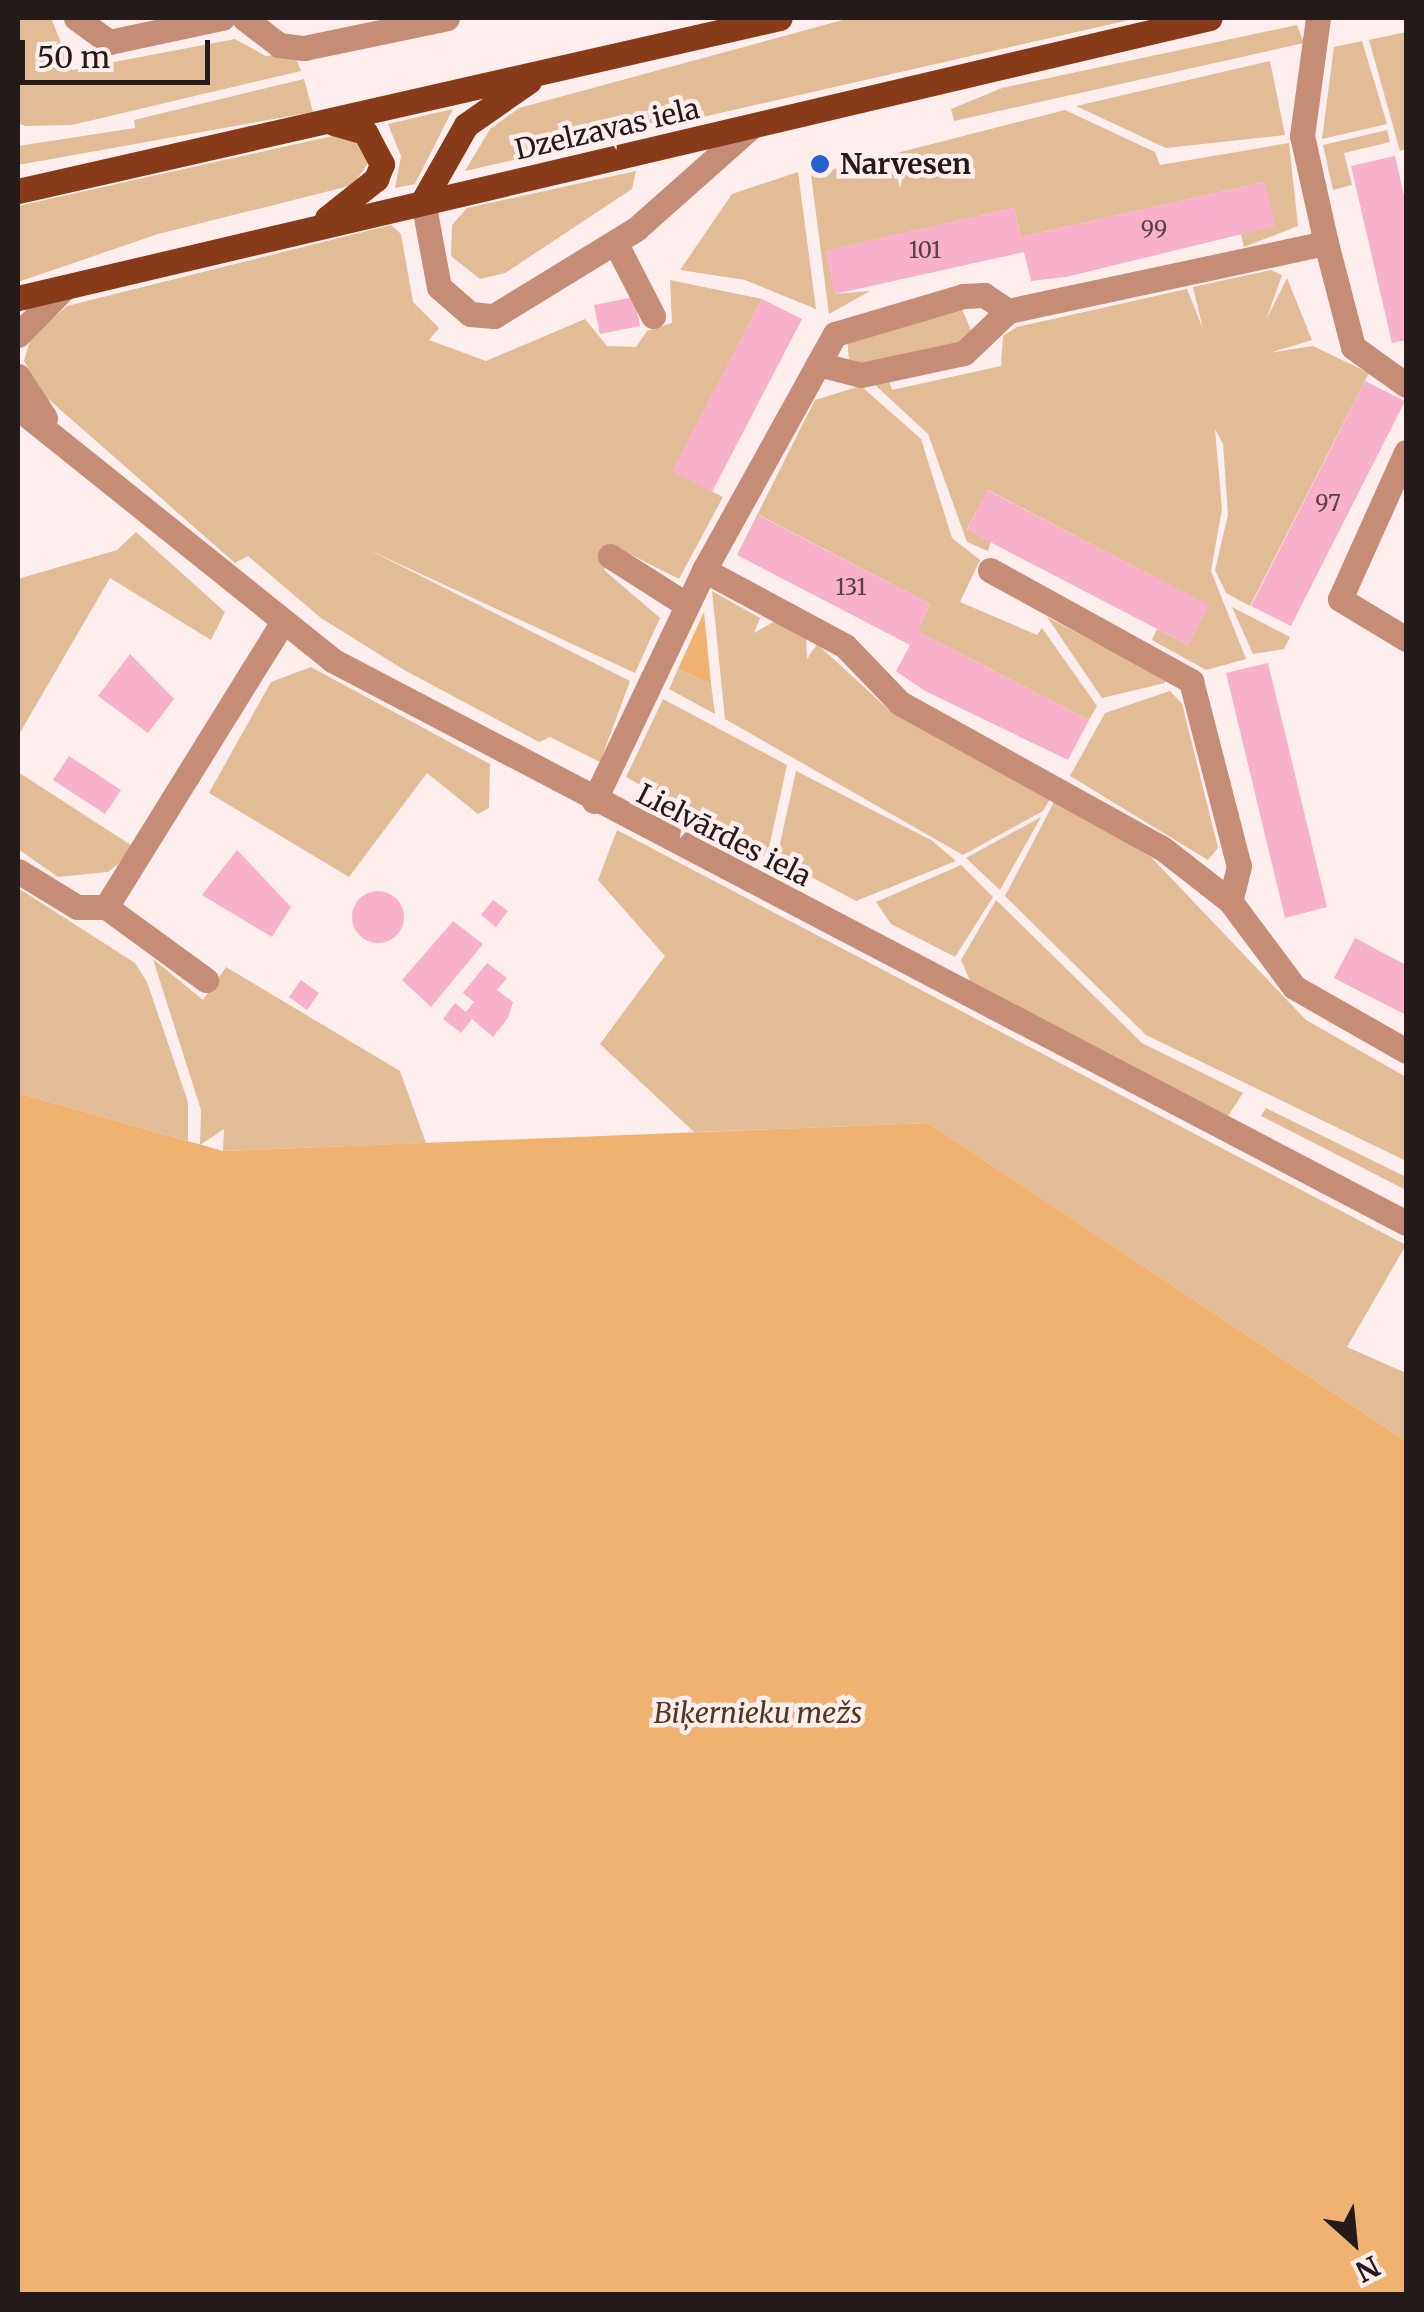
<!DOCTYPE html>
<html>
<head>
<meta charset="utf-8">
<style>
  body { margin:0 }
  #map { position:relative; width:1424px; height:2312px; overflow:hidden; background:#ffeeed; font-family:Merriweather,serif }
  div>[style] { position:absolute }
  .green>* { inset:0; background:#e1bc96 }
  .forest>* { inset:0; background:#f0b271 }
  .building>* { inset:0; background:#f7b1cb }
  .round { border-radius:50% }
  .minor>* { height:25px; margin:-12.5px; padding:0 12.5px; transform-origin:12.5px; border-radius:12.5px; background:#c58c76 }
  .major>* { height:25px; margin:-12.5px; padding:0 12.5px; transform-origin:12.5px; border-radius:12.5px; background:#883b18 }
  .dots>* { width:28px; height:28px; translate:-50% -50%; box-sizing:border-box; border:5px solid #ffeeed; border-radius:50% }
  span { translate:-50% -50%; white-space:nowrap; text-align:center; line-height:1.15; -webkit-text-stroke:9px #ffeeed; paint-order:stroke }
  .number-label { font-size:22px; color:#594046 }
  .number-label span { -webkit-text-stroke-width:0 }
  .street-label { font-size:28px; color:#241a1a }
  .poi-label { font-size:28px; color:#241a1a; font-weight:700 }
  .left { translate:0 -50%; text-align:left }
  .park-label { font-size:28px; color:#51371b; font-style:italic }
  .frame { position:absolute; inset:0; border:20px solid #241a1a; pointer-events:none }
  .north { position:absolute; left:1304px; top:2192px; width:100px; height:100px; -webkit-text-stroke:8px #ffeeed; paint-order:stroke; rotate:153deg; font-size:28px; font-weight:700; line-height:40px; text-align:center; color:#241a1a }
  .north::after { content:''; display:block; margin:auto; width:35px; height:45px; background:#241a1a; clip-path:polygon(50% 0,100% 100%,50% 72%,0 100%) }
  .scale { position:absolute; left:20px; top:40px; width:190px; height:45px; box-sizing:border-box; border:5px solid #241a1a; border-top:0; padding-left:12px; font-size:30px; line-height:35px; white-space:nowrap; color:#241a1a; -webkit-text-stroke:8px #ffeeed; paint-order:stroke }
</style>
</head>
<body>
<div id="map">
  <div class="green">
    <div style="clip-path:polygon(18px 18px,51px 18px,72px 70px,235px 39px,266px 56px,294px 53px,301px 71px,72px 125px,25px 126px,18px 123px)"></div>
    <div style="clip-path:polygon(850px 18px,1138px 18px,465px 171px,490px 129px,519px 108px)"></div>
    <div style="clip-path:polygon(1297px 25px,1304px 43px,954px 121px,951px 109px,1002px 88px)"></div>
    <div style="clip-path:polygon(1406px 32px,1406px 149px,1400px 151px,1369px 40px)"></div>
    <div style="clip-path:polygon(1362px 41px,1387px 124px,1322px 139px,1334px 47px)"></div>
    <div style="clip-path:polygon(1270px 61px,1285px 135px,1166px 148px,1076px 106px)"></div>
    <div style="clip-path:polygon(304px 79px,313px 112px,18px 165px,18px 146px,135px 128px,134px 120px)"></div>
    <div style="clip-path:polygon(453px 109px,415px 184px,395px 188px,401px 156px,388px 124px)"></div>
    <div style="clip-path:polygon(1065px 110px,1155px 152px,1160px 165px,1289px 143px,1298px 226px,1244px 247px,1241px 234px,1265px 182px,1021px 237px,1014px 208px,826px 251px,835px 294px,870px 291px,829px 314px,811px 175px)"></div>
    <div style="clip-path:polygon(1387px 130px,1390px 142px,1344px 153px,1352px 185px,1333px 190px,1323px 145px)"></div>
    <div style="clip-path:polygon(337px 135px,354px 138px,370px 160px,353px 185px,158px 234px,18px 282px,18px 206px)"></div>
    <div style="clip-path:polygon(636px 171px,632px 189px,505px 273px,480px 279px,451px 256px,452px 225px,467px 208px)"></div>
    <div style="clip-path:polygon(798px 172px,816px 309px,745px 280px,680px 270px,732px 194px)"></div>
    <div style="clip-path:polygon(391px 225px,401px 234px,413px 302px,439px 328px,429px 340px,486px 361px,585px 319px,607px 346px,636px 347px,647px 331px,672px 323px,670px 280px,762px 299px,673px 471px,723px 497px,679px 579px,616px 547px,604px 570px,660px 618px,635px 673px,367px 549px,630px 681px,600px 762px,550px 737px,539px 742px,406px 671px,321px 618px,248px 556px,235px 563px,46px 397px,24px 361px,31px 337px,67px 306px)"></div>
    <div style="clip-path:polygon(1271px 270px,1282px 275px,1266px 320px,1287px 278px,1312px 340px,1269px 353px,1313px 346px,1369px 373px,1250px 606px,1226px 593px,1215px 570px,1228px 515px,1223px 444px,1215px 429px,1222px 509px,1211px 571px,1246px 659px,1206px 670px,1152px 640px,1157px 629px,1188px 645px,1208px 605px,988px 490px,967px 529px,991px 542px,988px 551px,967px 542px,928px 434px,874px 384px,889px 381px,892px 390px,1001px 366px,1003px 336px,1017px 327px,1187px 289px,1203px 329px,1193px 287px)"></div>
    <div style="clip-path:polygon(962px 309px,974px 337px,875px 369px,849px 360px,847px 339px)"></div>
    <div style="clip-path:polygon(861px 386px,921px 439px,952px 538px,980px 560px,960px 602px,1037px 635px,1042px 628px,1097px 706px,1089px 720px,917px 631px,930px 604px,759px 515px,737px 555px,815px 400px)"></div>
    <div style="clip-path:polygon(136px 532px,225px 612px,211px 640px,110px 578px,18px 736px,18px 579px,117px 550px)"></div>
    <div style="clip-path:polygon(712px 591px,760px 618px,754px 633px,775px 621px,806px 639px,807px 659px,817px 644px,888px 709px,1050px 799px,1043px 811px,963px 855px,725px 719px)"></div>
    <div style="clip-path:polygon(1232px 607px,1290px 637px,1284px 649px,1253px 654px)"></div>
    <div style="clip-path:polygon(1047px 617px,1165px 679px,1165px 683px,1102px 698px)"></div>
    <div style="clip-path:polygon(311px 667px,490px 764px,489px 808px,478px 814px,427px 773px,349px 877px,209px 793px,271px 682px)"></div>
    <div style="clip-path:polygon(678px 669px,711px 684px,715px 714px,669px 689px)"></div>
    <div style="clip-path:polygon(1170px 691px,1182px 704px,1218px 848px,1208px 860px,1070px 776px,1105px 713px)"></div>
    <div style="clip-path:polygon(663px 699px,787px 765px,767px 857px,626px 777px)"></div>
    <div style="clip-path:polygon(796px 771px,931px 840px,956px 861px,856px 901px,785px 863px,778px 853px)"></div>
    <div style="clip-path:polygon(18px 772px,137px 849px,108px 872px,58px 877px,18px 849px)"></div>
    <div style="clip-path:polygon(1055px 800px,1151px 857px,1306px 1020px,1406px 1077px,1406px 1161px,1146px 1035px,1005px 896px)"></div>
    <div style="clip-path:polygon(1041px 817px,1000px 890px,966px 858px)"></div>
    <div style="clip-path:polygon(617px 830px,1406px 1245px,1347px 1347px,1406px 1373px,1406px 1441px,928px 1123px,694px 1132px,600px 1044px,665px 956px,598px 880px)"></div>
    <div style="clip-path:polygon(961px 865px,993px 897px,955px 957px,891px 924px,876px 902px)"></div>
    <div style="clip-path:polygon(18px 888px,135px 963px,147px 982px,188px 1102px,188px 1141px,18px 1093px)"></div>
    <div style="clip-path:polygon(996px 900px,1142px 1043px,1243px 1093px,1228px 1116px,970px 981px,961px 960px)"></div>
    <div style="clip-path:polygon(153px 959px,203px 1000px,226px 967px,400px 1071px,426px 1143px,223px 1151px,224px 1129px,200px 1145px,201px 1110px)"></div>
    <div style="clip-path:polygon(1266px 1108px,1406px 1177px,1406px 1190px,1261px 1116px)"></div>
  </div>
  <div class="forest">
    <div style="clip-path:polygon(704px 612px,711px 684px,678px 669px)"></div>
    <div style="clip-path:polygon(18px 1093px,223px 1151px,928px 1123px,1406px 1441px,1406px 2294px,18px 2294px)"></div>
  </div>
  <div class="building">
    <div style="clip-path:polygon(828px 156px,831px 169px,811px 173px,809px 160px)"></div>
    <div style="clip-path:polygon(1395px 156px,1406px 205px,1406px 340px,1392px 343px,1351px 166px)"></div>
    <div style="clip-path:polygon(1265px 182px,1275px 226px,1066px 277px,1031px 281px,1024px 252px,835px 294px,825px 251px,1014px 208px,1021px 237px)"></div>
    <div style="clip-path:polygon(634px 297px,640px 326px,600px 334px,594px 305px)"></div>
    <div style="clip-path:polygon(762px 299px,802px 319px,712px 492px,672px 471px)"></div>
    <div style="clip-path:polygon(1365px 381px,1405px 401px,1291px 626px,1251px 606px)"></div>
    <div style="clip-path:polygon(987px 490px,1209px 605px,1188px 645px,967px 530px)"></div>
    <div style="clip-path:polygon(758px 515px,930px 604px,917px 631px,1089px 720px,1068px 760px,925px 691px,896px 671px,910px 645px,737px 555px)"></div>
    <div style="clip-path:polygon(130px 654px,174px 699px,148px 733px,98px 696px)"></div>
    <div style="clip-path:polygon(1268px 663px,1327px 907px,1285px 918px,1226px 673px)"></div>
    <div style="clip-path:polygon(69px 756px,121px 790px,105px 814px,53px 780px)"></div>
    <div style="clip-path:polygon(237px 850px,291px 907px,272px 937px,202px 895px)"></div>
    <div class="round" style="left:352px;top:891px;width:52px;height:52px"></div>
    <div style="clip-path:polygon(493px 900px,508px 911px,496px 927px,481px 915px)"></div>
    <div style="clip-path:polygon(453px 921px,483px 944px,431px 1007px,402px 980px)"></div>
    <div style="clip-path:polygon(1355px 938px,1406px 965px,1406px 1015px,1334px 978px)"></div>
    <div style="clip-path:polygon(487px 963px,507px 978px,497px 990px,513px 1002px,508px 1018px,493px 1037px,472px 1019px,461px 1033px,443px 1019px,455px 1003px,466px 1012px,474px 1002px,463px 993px)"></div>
    <div style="clip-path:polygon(301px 980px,319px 993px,307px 1010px,289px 997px)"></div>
  </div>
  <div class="minor">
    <div style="left:76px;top:18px;width:41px;rotate:36deg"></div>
    <div style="left:109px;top:42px;width:116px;rotate:-12deg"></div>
    <div style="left:244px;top:18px;width:44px;rotate:37.6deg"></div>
    <div style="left:279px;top:45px;width:25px;rotate:7deg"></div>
    <div style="left:304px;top:48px;width:146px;rotate:-11.8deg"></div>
    <div style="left:423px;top:201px;width:87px;rotate:79.5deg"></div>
    <div style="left:439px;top:287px;width:41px;rotate:41.1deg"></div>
    <div style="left:470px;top:314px;width:24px;rotate:5deg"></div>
    <div style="left:494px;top:316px;width:167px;rotate:-31.5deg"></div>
    <div style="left:636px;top:229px;width:154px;rotate:-41.6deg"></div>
    <div style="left:1326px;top:243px;width:107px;rotate:75.4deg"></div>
    <div style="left:1353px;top:347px;width:65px;rotate:35.6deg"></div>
    <div style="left:616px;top:244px;width:81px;rotate:62.8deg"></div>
    <div style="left:18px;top:335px;width:67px;rotate:-45.6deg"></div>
    <div style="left:818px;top:364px;width:44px;rotate:14.3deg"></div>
    <div style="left:861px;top:375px;width:105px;rotate:-12.1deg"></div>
    <div style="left:964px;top:353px;width:61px;rotate:-43.7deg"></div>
    <div style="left:18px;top:376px;width:50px;rotate:57.3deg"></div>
    <div style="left:18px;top:408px;width:403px;rotate:38.7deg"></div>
    <div style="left:332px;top:660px;width:1213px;rotate:27.66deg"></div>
    <div style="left:1406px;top:452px;width:161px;rotate:114.2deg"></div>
    <div style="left:1340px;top:599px;width:77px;rotate:31.2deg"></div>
    <div style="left:610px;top:556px;width:91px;rotate:32.5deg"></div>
    <div style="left:704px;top:570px;width:160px;rotate:28.3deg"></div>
    <div style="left:845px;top:646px;width:79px;rotate:46deg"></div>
    <div style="left:900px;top:703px;width:299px;rotate:29deg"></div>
    <div style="left:1162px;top:848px;width:86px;rotate:37.9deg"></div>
    <div style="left:1230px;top:901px;width:107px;rotate:53.3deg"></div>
    <div style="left:1294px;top:987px;width:129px;rotate:29.7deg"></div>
    <div style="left:990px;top:570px;width:230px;rotate:28.9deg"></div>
    <div style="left:1191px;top:681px;width:191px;rotate:75.5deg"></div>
    <div style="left:1239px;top:866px;width:36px;rotate:104deg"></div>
    <div style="left:594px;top:801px;width:256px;rotate:-64.5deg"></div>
    <div style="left:704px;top:570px;width:270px;rotate:-61deg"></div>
    <div style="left:835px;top:334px;width:134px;rotate:-16.5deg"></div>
    <div style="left:963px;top:296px;width:21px;rotate:-3deg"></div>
    <div style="left:984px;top:295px;width:29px;rotate:34deg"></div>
    <div style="left:1008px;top:311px;width:325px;rotate:-12.1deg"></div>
    <div style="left:1326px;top:243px;width:110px;rotate:-102.6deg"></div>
    <div style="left:1302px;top:136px;width:119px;rotate:-82.3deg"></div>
    <div style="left:18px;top:871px;width:69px;rotate:31.4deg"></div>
    <div style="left:77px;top:907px;width:29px"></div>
    <div style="left:106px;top:907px;width:332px;rotate:-58.2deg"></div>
    <div style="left:106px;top:907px;width:124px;rotate:36.1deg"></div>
  </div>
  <div class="major">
    <div style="left:18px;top:191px;width:781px;rotate:-12.79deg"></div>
    <div style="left:423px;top:201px;width:87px;rotate:-60.5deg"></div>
    <div style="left:466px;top:125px;width:77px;rotate:-34.9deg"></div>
    <div style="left:327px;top:218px;width:63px;rotate:-38.5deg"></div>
    <div style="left:376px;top:179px;width:16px;rotate:-68deg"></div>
    <div style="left:382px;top:164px;width:36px;rotate:-118deg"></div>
    <div style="left:365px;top:132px;width:33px;rotate:-164deg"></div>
    <div style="left:18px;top:298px;width:1224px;rotate:-13.22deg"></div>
  </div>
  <div class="dots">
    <div style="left:820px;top:164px;background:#2562cf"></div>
  </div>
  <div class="number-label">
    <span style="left:1154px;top:230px">99</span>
    <span style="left:925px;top:251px">101</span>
    <span style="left:1328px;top:504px">97</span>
    <span style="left:851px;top:588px">131</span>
  </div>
  <div class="street-label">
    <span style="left:607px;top:129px;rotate:-13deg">Dzelzavas iela</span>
    <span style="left:724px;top:835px;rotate:27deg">Lielvārdes iela</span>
  </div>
  <div class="poi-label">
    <span class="left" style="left:840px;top:164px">Narvesen</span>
  </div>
  <div class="park-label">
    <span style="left:758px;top:1713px">Biķernieku mežs</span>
  </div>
  <div class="frame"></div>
  <div class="north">N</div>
  <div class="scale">50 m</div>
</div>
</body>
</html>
